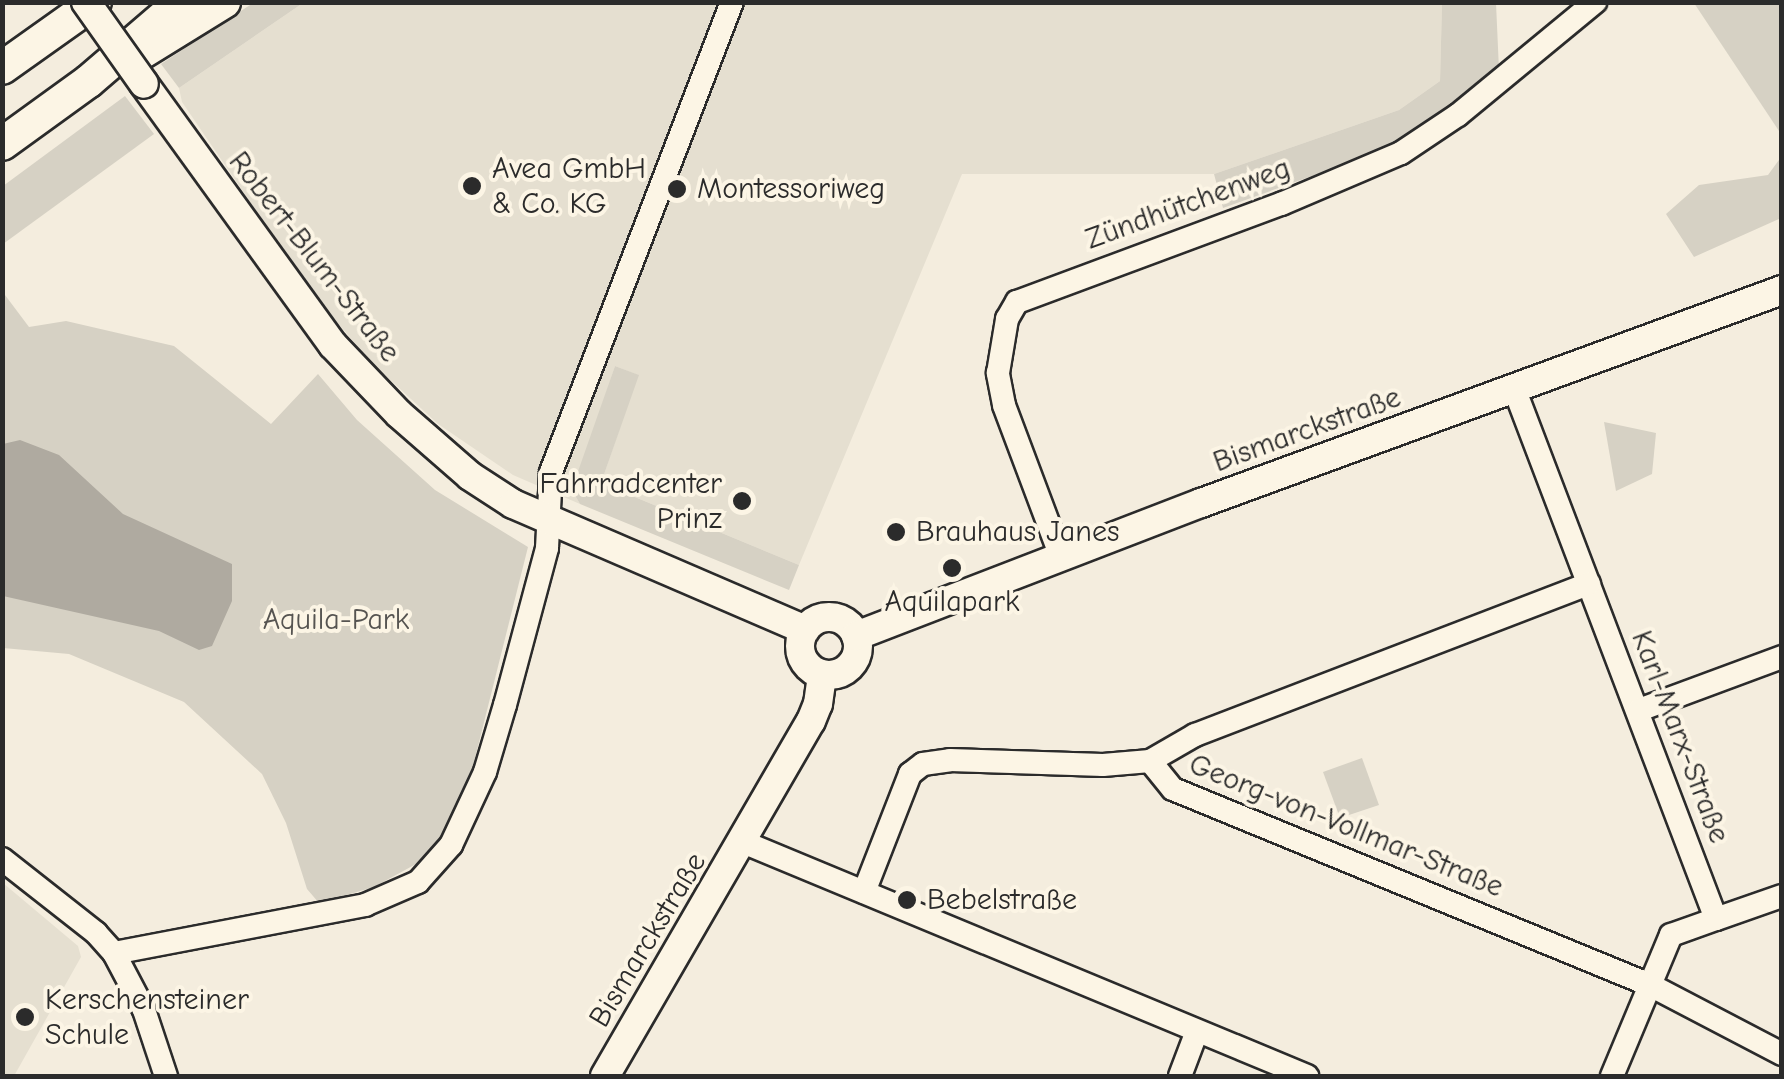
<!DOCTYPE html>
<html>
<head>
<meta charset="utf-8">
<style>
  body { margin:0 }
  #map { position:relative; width:1784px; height:1079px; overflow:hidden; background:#f4edde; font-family:"Comic Neue",sans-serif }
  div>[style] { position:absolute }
  .built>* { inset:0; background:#e5dfd0 }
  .green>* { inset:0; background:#d6d1c4 }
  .water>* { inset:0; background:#afaaa0 }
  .roads { filter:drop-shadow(2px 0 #2b2b2b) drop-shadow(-2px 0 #2b2b2b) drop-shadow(0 2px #2b2b2b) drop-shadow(0 -2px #2b2b2b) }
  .minor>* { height:22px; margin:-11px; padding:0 11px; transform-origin:11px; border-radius:11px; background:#fcf5e5 }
  .major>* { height:28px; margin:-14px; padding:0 14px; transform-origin:14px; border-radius:14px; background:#fcf5e5 }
  .major>.ring { margin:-14px; padding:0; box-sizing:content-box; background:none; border:28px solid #fcf5e5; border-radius:50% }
  .highway>* { height:32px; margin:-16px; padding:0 16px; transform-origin:16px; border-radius:16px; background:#fcf5e5 }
  .bridges { filter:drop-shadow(2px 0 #2b2b2b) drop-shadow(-2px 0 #2b2b2b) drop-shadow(0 2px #2b2b2b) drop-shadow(0 -2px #2b2b2b) }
  .major-bridge>* { height:28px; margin:-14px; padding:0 14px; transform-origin:14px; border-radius:14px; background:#fcf5e5 }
  .dots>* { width:28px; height:28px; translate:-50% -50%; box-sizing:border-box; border:5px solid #fcf5e5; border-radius:50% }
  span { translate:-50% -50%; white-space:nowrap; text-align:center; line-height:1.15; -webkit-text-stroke:8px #fcf5e5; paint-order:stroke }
  .poi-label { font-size:30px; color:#2b2b2b }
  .left { translate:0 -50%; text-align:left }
  .right { translate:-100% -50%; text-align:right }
  .street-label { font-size:30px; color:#2b2b2b }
  .park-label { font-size:30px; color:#565451 }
  .frame { position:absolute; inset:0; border:5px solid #2b2b2b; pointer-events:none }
</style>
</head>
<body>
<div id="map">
  <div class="built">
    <div style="clip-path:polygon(303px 3px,1442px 3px,1440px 81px,1399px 110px,1214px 174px,962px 174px,799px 565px,601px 483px,638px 375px,615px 366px,573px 492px,580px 504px,513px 475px,438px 424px,371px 362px,313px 294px,182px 102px,179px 88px)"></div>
    <div style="clip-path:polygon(3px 883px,78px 946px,81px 957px,14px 1076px,3px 1076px)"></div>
  </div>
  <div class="green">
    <div style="clip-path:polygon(253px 3px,303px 3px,179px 88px,161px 64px)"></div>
    <div style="clip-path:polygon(1442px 3px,1496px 3px,1499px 70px,1414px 134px,1365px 157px,1223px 208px,1214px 174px,1399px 110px,1440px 81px)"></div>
    <div style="clip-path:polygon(1694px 3px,1781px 3px,1781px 134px)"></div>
    <div style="clip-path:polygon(125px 96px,154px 134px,3px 244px,3px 186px)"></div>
    <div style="clip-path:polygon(1781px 157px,1781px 218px,1694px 257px,1666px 214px,1699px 185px,1768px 175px)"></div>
    <div style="clip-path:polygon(2px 291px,29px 327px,66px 321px,174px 346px,271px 424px,318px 374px,357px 420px,435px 490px,528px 547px,467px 790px,445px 832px,416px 864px,374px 887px,319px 903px,307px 889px,286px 823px,262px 774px,184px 702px,69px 654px,3px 648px)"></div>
    <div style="clip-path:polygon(615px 366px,639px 375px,601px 483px,799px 565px,789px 590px,580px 504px,573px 492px,575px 480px)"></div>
    <div style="clip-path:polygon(1604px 422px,1656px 433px,1652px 474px,1616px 491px)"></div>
    <div style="clip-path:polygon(1362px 758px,1379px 805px,1340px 818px,1323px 772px)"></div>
  </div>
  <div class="water">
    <div style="clip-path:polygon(20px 440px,59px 455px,123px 514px,232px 564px,232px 601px,212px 646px,199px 650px,159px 631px,3px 596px,3px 444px)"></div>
  </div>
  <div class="roads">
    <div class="minor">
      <div style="left:1514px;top:388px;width:568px;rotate:69.17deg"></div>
      <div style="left:1716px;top:919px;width:48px;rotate:160.4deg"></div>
      <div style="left:1671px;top:935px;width:153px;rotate:112.7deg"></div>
      <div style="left:1061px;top:557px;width:162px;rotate:-110.6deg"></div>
      <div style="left:1004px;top:405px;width:33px;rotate:-101deg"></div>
      <div style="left:998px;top:373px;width:55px;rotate:-80.5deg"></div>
      <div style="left:1007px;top:319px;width:20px;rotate:-60deg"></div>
      <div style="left:1017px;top:302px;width:282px;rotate:-20.4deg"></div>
      <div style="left:1281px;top:204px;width:130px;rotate:-23deg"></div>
      <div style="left:1401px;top:153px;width:69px;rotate:-33.7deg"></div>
      <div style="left:1458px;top:115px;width:178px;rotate:-39.5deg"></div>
      <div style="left:1639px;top:710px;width:153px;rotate:-20.3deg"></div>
      <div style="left:1150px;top:761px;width:52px;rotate:-30deg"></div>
      <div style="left:1195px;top:735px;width:422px;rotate:-21deg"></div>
      <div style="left:743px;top:842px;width:611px;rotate:22.53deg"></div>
      <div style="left:2px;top:859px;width:120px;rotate:38.2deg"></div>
      <div style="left:96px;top:933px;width:27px;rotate:48deg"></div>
      <div style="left:114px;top:953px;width:64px;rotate:62.2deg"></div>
      <div style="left:144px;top:1010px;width:70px;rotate:71.6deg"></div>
      <div style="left:864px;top:892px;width:127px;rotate:-68.7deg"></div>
      <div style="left:910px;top:774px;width:16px;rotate:-38deg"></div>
      <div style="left:923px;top:764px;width:27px;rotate:-8deg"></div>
      <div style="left:950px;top:760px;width:153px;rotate:1.9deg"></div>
      <div style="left:1103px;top:765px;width:47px;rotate:-4.9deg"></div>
      <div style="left:1150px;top:761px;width:36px;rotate:51deg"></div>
      <div style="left:1173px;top:789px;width:516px;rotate:22.34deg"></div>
      <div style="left:1650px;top:985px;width:149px;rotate:27.6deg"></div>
      <div style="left:1716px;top:919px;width:70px;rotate:-19.2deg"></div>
      <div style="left:114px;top:953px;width:256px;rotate:-10.8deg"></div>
      <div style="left:365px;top:905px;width:58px;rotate:-23.5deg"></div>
      <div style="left:418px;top:882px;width:50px;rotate:-48.3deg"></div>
      <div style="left:451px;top:845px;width:81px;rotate:-65deg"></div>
      <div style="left:485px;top:772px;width:70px;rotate:-73.4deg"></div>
      <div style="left:505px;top:705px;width:163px;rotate:-75deg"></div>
      <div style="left:547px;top:548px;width:76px;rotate:-87deg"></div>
      <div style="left:551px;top:472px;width:504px;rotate:-68.94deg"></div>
      <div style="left:1180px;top:1076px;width:48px;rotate:-69.3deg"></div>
    </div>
    <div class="major">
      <div style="left:144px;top:84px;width:322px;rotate:54.1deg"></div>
      <div style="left:333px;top:345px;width:95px;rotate:46.3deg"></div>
      <div style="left:399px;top:414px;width:94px;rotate:41.1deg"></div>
      <div style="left:470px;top:476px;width:51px;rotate:33.1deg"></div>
      <div style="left:513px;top:504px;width:318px;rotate:23.3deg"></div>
      <div class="ring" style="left:800px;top:617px;width:30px;height:30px"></div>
      <div style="left:856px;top:636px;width:370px;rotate:-21.1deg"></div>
      <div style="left:1201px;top:503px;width:619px;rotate:-20.13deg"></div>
      <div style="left:605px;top:1076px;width:410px;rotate:-59.9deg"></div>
      <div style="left:811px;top:721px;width:18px;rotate:-68deg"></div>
      <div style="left:818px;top:704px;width:29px;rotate:-82deg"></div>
    </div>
    <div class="highway">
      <div style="left:133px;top:58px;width:107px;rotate:-31.6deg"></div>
      <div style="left:2px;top:68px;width:114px;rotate:-35.4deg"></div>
      <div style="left:2px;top:144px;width:107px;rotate:-35.9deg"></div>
      <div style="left:89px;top:81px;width:121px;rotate:-40.7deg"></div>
    </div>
  </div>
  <div class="bridges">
    <div class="major-bridge">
      <div style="left:86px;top:2px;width:100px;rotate:54.7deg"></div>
    </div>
  </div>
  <div class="dots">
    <div style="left:472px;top:186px;background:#2b2b2b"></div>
    <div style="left:677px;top:189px;background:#2b2b2b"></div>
    <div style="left:742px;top:501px;background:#2b2b2b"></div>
    <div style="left:896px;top:532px;background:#2b2b2b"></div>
    <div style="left:952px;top:568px;background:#2b2b2b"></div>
    <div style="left:907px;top:900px;background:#2b2b2b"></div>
    <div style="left:25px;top:1017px;background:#2b2b2b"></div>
  </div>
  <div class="poi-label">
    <span class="left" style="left:492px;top:186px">Avea GmbH<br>&amp; Co. KG</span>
    <span class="left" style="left:697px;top:189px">Montessoriweg</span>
    <span class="right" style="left:722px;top:501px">Fahrradcenter<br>Prinz</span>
    <span class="left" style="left:916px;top:532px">Brauhaus Janes</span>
    <span style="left:952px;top:602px">Aquilapark</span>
    <span class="left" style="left:927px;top:900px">Bebelstraße</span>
    <span class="left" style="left:45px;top:1017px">Kerschensteiner<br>Schule</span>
  </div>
  <div class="street-label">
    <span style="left:1188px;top:204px;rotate:-20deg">Zündhütchenweg</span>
    <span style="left:314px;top:257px;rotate:52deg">Robert-Blum-Straße</span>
    <span style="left:1307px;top:430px;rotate:-20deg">Bismarckstraße</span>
    <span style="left:1680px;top:737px;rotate:69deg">Karl-Marx-Straße</span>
    <span style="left:1346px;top:826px;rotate:22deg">Georg-von-Vollmar-Straße</span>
    <span style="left:648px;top:940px;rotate:-59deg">Bismarckstraße</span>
  </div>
  <div class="park-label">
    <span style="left:336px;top:620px">Aquila-Park</span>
  </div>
  <div class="frame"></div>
</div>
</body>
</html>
